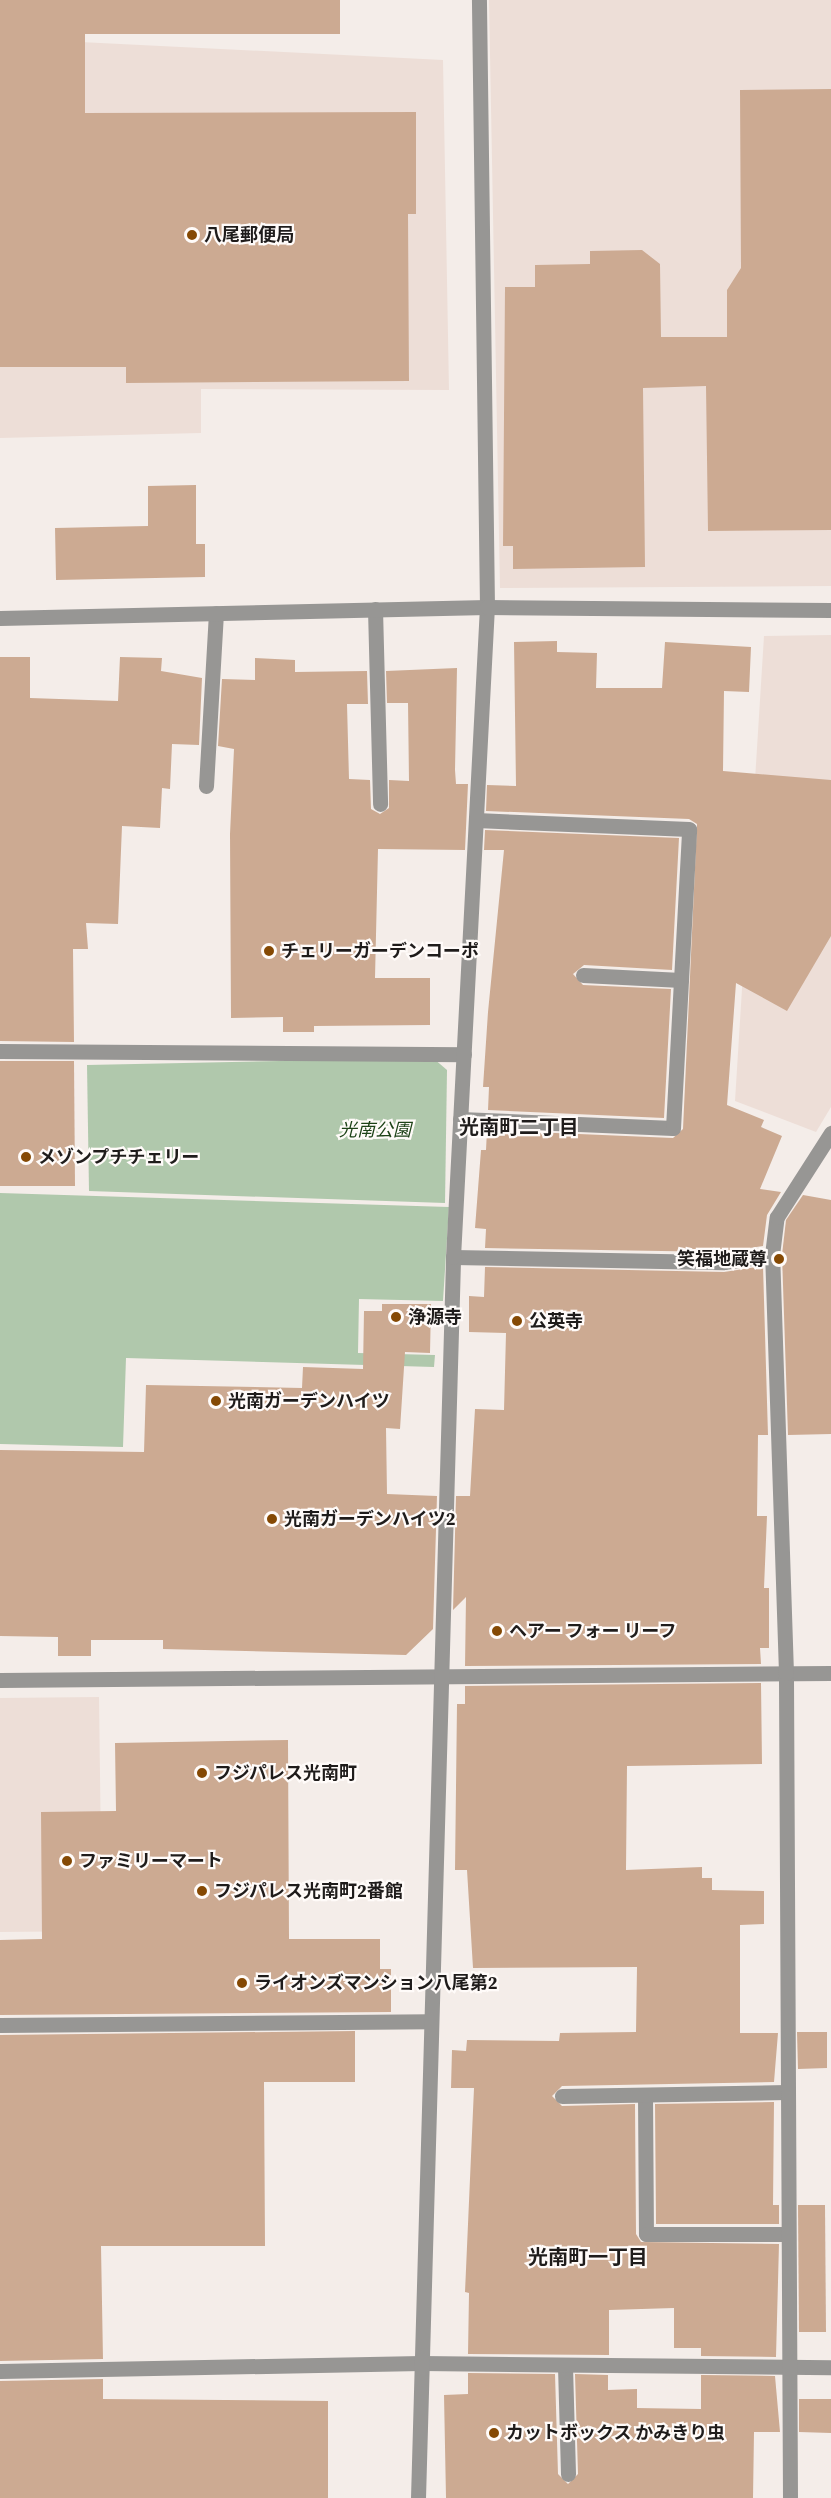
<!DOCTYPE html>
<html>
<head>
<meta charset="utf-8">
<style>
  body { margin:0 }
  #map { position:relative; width:831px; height:2498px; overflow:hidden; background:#f4ede9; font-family:"Source Serif 4","Noto Sans JP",serif }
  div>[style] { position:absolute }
  .built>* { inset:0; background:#edded7 }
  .green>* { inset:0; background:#b0c8ac }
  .building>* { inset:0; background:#ccaa92 }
  .service>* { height:15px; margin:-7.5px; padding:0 7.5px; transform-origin:7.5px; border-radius:7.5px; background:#979694 }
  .minor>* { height:15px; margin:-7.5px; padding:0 7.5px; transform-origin:7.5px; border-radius:7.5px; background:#979694 }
  .tertiary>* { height:15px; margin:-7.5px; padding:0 7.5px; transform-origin:7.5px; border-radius:7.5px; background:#979694 }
  .dots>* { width:16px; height:16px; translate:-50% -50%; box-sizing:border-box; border:3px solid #fffbf9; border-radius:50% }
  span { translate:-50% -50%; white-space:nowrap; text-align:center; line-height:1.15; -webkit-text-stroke:4.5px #fffbf9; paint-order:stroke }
  .poi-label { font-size:18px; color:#1f1c1b; font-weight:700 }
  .left { translate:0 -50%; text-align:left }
  .right { translate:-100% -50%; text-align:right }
  .park-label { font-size:18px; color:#1e4318; font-style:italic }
  .neighbourhood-label { font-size:20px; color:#1f1c1b; font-weight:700 }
</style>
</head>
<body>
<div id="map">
  <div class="built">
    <div style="clip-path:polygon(489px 0,831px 0,831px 586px,500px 588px)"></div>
    <div style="clip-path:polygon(0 38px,443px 60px,449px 390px,201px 389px,201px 433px,0 438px)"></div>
    <div style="clip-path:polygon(831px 635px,831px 1107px,816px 1132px,735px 1101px,764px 636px)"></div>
    <div style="clip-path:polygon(99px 1697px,102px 1931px,0 1932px,0 1698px)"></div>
  </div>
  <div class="green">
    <div style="clip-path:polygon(433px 1058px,447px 1070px,445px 1203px,89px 1191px,87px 1065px)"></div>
    <div style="clip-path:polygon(0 1193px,449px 1207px,443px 1301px,359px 1299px,358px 1353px,435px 1355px,434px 1367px,126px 1358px,123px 1447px,0 1444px)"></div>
  </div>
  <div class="building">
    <div style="clip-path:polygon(0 0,340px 0,340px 34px,85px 34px,85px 113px,416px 112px,416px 214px,408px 214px,409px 381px,126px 383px,126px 367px,0 367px)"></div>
    <div style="clip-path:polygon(831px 89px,831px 530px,708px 531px,706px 386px,643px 388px,645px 567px,513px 569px,513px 546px,503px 546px,505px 287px,535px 287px,535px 265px,590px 264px,590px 251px,642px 250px,660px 264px,661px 337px,727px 337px,727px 290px,741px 268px,740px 90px)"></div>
    <div style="clip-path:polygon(196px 485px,196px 544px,205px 544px,205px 577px,56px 580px,55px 528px,148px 526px,148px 486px)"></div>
    <div style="clip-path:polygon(557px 641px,557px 652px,597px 653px,596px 688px,662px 688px,665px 642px,751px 647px,749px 692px,724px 691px,723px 771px,831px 780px,831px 936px,787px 1011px,736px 983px,727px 1105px,764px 1120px,761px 1127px,782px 1136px,760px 1189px,781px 1192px,767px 1215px,763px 1246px,723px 1252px,485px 1248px,486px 1229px,475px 1228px,481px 1150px,486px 1150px,487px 1130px,673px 1138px,683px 1129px,697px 824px,689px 819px,486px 811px,487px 785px,516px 786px,514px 642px)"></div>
    <div style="clip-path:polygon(0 657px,30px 657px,30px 698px,118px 701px,120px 657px,162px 658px,161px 671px,202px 678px,199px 745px,172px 744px,170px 789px,162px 788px,160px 828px,122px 826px,118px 924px,86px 923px,88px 949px,73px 949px,74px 1042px,0 1041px)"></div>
    <div style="clip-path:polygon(255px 658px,295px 660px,295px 672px,367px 671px,368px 704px,347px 704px,349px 779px,370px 780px,371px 809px,380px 814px,389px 808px,389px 780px,409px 781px,408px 703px,387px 703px,386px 671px,457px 668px,455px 770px,456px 784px,468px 784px,465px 850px,378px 849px,375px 978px,430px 978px,430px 1025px,314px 1026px,314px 1032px,283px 1032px,283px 1017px,231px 1018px,230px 834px,234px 749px,218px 746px,222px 679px,255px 680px)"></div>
    <div style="clip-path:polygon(485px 830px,679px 838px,672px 970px,584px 965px,573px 974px,583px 985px,671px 989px,664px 1118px,488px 1110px,489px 1087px,483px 1087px,488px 1012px,504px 850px,484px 850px)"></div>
    <div style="clip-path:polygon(0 1061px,74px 1061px,75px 1186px,0 1186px)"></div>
    <div style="clip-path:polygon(803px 1195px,831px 1200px,831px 1434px,788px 1435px,782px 1255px,786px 1220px)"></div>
    <div style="clip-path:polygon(763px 1266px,768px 1435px,758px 1435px,757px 1516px,767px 1516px,764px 1588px,769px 1588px,769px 1648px,760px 1648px,761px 1664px,465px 1666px,466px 1597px,453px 1610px,456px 1496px,470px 1496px,475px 1409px,504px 1410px,506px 1333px,469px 1332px,469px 1296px,484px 1297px,485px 1267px,724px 1272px)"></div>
    <div style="clip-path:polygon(382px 1304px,431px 1304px,430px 1353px,405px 1352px,400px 1429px,386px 1428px,387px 1494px,437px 1496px,433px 1629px,406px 1655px,163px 1649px,163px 1640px,91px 1640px,91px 1656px,58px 1656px,58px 1637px,0 1636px,0 1450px,144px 1452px,146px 1385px,302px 1388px,303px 1367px,363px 1369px,364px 1311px,382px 1311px)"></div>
    <div style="clip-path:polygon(761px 1683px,762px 1764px,627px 1766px,626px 1870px,702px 1867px,702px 1878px,712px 1878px,712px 1890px,764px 1891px,764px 1924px,740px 1925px,740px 2033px,778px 2033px,774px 2082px,562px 2086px,552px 2096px,562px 2106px,635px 2104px,636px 2234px,641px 2242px,779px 2244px,776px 2357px,701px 2356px,701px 2348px,674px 2348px,674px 2308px,609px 2310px,609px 2355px,468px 2354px,469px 2293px,465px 2292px,474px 2088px,451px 2088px,452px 2050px,466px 2051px,467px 2040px,559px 2041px,560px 2033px,636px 2032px,637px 1967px,473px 1968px,467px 1870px,455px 1870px,457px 1704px,465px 1704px,465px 1686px)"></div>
    <div style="clip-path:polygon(288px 1740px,289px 1939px,380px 1939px,380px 1969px,391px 1969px,391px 2012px,0 2015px,0 1940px,42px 1939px,41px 1812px,116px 1811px,115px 1743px)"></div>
    <div style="clip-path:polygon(355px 2031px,355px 2082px,264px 2082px,265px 2246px,101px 2246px,103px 2359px,0 2361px,0 2035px)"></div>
    <div style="clip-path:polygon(797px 2032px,827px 2032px,827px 2068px,798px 2069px)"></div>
    <div style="clip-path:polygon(774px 2102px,773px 2205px,779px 2205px,779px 2224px,656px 2224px,655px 2104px)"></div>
    <div style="clip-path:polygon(798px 2205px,825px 2205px,826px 2332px,799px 2332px)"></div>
    <div style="clip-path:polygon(468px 2373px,555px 2374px,558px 2474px,568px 2484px,578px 2474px,575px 2374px,608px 2375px,608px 2390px,637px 2389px,637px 2408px,701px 2409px,701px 2375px,775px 2376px,780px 2432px,754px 2432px,753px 2498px,446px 2498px,444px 2395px,468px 2394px)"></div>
    <div style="clip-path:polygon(103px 2379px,103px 2399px,328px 2401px,328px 2498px,0 2498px,0 2381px)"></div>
    <div style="clip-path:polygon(799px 2399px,831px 2399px,831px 2433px,799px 2432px)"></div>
  </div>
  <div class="service">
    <div style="left:375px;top:609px;width:195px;rotate:88.5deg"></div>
    <div style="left:206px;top:786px;width:173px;rotate:-86.7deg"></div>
    <div style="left:583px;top:975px;width:98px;rotate:2.9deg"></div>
    <div style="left:565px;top:2366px;width:108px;rotate:88.4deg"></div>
  </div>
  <div class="minor">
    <div style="left:0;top:1051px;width:464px;rotate:0.4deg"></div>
    <div style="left:460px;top:1119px;width:213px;rotate:2.4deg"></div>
    <div style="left:673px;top:1128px;width:299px;rotate:-86.9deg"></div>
    <div style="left:689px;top:829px;width:213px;rotate:-177.6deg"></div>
    <div style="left:453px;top:1257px;width:271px;rotate:1.1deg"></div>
    <div style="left:724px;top:1262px;width:49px;rotate:-8.3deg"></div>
    <div style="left:0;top:1680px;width:831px;rotate:-0.48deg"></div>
    <div style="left:0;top:2025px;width:430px;rotate:-0.5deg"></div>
    <div style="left:645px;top:2095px;width:139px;rotate:89.6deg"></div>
    <div style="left:646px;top:2234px;width:141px"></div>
    <div style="left:562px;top:2096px;width:225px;rotate:-1deg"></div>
    <div style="left:0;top:2371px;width:421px;rotate:-1.1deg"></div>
    <div style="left:421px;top:2363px;width:410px;rotate:0.6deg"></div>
    <div style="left:418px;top:2498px;width:1241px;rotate:-88.38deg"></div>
    <div style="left:453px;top:1257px;width:651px;rotate:-87.01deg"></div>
    <div style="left:487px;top:607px;width:607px;rotate:-90.76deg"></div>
    <div style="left:790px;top:2498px;width:825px;rotate:-90.28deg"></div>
    <div style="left:786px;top:1673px;width:418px;rotate:-91.9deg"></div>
    <div style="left:772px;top:1255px;width:38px;rotate:-83deg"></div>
    <div style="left:777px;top:1217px;width:100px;rotate:-57.3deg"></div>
  </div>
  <div class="tertiary">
    <div style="left:0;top:618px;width:487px;rotate:-1.3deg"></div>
    <div style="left:487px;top:607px;width:344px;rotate:0.5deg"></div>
  </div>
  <div class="dots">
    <div style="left:192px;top:235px;background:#854904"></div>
    <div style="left:269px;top:951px;background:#854904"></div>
    <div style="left:26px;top:1157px;background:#854904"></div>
    <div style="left:779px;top:1259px;background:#854904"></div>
    <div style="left:396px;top:1317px;background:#854904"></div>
    <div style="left:517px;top:1321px;background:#854904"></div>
    <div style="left:216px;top:1401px;background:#854904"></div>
    <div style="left:272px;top:1519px;background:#854904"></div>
    <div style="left:497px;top:1631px;background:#854904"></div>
    <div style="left:202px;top:1773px;background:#854904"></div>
    <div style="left:67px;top:1861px;background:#854904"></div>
    <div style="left:202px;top:1891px;background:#854904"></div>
    <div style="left:242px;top:1983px;background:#854904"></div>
    <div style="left:494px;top:2433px;background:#854904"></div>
  </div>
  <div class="poi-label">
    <span class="left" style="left:204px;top:235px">八尾郵便局</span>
    <span class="left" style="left:281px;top:951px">チェリーガーデンコーポ</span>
    <span class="left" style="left:38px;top:1157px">メゾンプチチェリー</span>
    <span class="right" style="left:767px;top:1259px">笑福地蔵尊</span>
    <span class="left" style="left:408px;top:1317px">浄源寺</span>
    <span class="left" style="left:529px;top:1321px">公英寺</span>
    <span class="left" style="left:228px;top:1401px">光南ガーデンハイツ</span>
    <span class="left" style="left:284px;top:1519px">光南ガーデンハイツ2</span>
    <span class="left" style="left:509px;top:1631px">ヘアー フォー リーフ</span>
    <span class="left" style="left:214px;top:1773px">フジパレス光南町</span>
    <span class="left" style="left:79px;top:1861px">ファミリーマート</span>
    <span class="left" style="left:214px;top:1891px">フジパレス光南町2番館</span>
    <span class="left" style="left:254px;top:1983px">ライオンズマンション八尾第2</span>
    <span class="left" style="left:506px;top:2433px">カットボックス かみきり虫</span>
  </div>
  <div class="park-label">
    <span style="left:375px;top:1130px">光南公園</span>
  </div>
  <div class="neighbourhood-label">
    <span style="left:519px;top:1127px">光南町二丁目</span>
    <span style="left:588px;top:2257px">光南町一丁目</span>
  </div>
</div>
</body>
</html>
